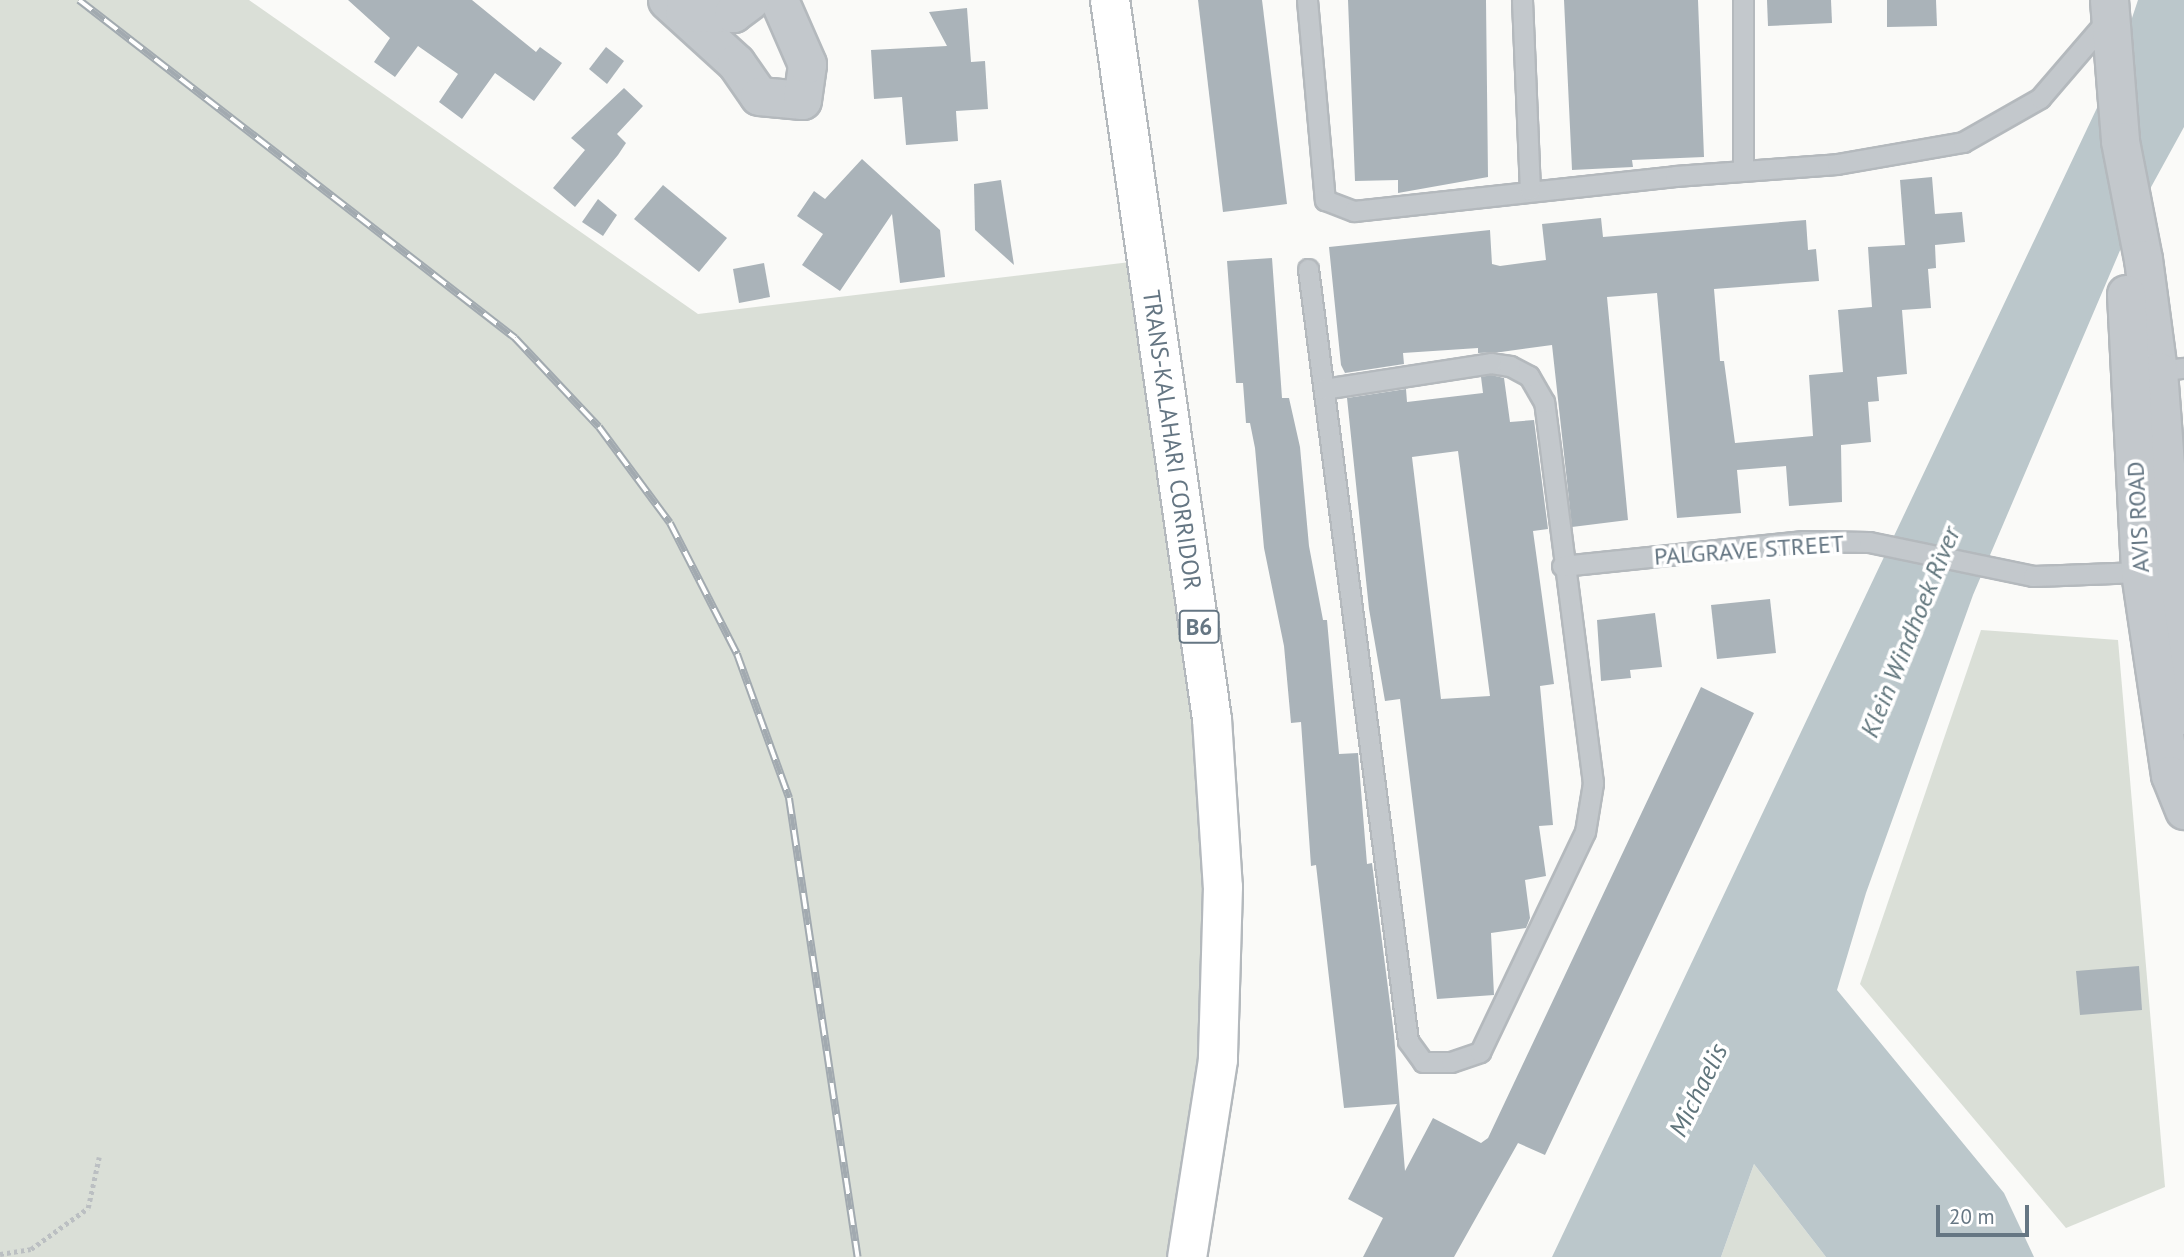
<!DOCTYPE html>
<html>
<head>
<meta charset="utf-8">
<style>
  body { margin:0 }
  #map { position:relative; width:2184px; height:1257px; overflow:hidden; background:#fafaf8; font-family:"PT Sans",sans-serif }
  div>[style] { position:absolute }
  .green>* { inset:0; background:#dadfd7 }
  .water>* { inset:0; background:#bbc7cb }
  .building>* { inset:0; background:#aab3b9 }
  .path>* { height:4.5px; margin-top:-2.25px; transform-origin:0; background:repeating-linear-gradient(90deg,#bbbfc2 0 3.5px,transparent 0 7px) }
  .roads { filter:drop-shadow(2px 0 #b4b9bd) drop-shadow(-2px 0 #b4b9bd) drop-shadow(0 2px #b4b9bd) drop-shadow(0 -2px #b4b9bd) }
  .service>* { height:19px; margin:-9.5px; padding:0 9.5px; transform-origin:9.5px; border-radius:9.5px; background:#c3c8cc }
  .minor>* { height:37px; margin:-18.5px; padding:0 18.5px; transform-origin:18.5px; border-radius:18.5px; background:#c3c8cc }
  .trunk>* { height:38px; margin:-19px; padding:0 19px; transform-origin:19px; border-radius:19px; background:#fff }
  .rail>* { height:8px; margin-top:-4px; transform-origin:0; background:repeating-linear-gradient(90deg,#fff 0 16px,#a2aab0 0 32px); box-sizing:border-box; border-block:2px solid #a2aab0 }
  span { translate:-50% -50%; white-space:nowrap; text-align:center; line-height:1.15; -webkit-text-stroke:7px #fff; paint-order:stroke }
  .shield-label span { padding:2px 5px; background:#fff; border:2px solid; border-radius:5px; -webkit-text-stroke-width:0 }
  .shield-label { font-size:23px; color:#657683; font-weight:700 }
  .street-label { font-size:24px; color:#657683 }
  .water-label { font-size:26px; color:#60757c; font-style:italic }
  .scale { position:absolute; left:1936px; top:1205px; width:93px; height:32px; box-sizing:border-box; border:4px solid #657683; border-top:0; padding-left:9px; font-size:21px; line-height:24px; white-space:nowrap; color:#657683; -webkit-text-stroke:5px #fff; paint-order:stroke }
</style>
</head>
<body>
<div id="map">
  <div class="green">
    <div style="clip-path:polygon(0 0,249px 0,698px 314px,1147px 260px,1223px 887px,1187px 1257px,0 1257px)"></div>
    <div style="clip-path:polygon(1981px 630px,2118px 640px,2165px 1187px,2066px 1228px,1860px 984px)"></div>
    <div style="clip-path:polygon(1754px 1164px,1826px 1257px,1721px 1257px)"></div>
  </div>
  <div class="water">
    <div style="clip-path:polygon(2138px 0,2184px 0,2184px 127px,2133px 220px,1973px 595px,1866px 893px,1837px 990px,2004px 1193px,2034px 1257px,1826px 1257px,1754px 1164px,1721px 1257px,1552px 1257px,2114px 72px)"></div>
  </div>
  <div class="building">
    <div style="clip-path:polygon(348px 0,472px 0,536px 52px,540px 47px,562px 63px,534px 101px,495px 73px,462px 119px,439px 102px,458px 74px,418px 46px,395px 77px,374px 62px,390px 38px)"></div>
    <div style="clip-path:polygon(1198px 0,1262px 0,1287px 204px,1223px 212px)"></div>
    <div style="clip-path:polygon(1348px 0,1486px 0,1488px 177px,1398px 193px,1398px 180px,1355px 181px)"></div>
    <div style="clip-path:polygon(1564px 0,1698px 0,1704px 157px,1632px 160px,1633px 167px,1572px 170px)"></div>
    <div style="clip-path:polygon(1767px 0,1831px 0,1832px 23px,1768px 26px)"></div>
    <div style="clip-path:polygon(1887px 0,1936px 0,1937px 26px,1887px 27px)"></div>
    <div style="clip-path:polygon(967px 8px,971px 62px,985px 61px,988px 109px,956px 111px,958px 141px,906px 145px,902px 97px,874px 99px,871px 50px,947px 46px,929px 12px)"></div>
    <div style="clip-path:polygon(606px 47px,624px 61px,607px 84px,589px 69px)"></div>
    <div style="clip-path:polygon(624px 88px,643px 106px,617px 134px,626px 143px,618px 155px,575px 207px,553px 188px,585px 150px,571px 138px)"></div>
    <div style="clip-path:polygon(862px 159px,940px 230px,945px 277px,900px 283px,892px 214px,840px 291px,802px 265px,823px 234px,797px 216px,814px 191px,825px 199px)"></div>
    <div style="clip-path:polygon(1932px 177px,1935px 214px,1962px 212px,1965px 242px,1935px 245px,1936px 268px,1928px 269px,1931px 308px,1902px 310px,1907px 374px,1877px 377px,1879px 401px,1868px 402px,1871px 442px,1841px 445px,1842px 502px,1789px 506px,1786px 466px,1737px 470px,1741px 513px,1677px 518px,1657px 293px,1607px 297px,1628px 520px,1572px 527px,1552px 345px,1501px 352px,1478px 353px,1478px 348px,1403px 353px,1404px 364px,1345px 373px,1341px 365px,1329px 247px,1490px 230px,1492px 264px,1500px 266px,1546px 260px,1542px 224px,1601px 218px,1603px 237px,1806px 220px,1808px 250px,1816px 249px,1819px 281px,1714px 289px,1720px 361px,1724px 361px,1735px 443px,1813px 436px,1809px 375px,1843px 372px,1838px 310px,1872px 307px,1868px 247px,1905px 245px,1900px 180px)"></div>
    <div style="clip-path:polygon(1001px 180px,1014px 265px,975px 230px,974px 184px)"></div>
    <div style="clip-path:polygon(663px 185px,727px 238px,699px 272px,634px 219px)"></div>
    <div style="clip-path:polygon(598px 199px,617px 215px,603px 236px,582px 222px)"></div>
    <div style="clip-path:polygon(1272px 258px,1282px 398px,1289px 398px,1300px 447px,1309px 546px,1323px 620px,1327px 620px,1339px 754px,1358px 753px,1367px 864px,1372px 863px,1394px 1035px,1405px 1171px,1433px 1118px,1481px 1143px,1488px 1138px,1701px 687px,1754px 713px,1545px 1155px,1518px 1143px,1454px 1257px,1363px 1257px,1383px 1218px,1348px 1199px,1397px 1104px,1344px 1108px,1316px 865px,1311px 866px,1301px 722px,1291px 723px,1284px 646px,1264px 548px,1255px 448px,1250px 423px,1246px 423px,1243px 383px,1236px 383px,1227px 261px)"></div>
    <div style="clip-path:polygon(764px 263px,770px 297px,739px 303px,733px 269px)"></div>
    <div style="clip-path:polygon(evenodd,1491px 375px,1504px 378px,1510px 422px,1534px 420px,1548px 529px,1533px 531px,1554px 684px,1540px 686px,1553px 825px,1539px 826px,1546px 876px,1525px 880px,1530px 918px,1526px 928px,1491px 933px,1494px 995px,1437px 999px,1400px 699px,1385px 701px,1369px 609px,1347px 398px,1406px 389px,1407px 402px,1483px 393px,1481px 377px,1491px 375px,1458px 451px,1490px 696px,1441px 699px,1412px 457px,1458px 451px)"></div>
    <div style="clip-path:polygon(1770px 599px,1776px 653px,1717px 659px,1711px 605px)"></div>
    <div style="clip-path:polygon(1655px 613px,1662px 667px,1630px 670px,1631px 678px,1601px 681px,1597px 620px)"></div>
    <div style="clip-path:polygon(2139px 966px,2142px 1010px,2080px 1015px,2076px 971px)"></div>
  </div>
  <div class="path">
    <div style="left:0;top:1254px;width:31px;rotate:-9deg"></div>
    <div style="left:31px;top:1249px;width:70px;rotate:-35.7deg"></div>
    <div style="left:88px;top:1208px;width:52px;rotate:-77.8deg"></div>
  </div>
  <div class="roads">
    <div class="service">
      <div style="left:1307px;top:0;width:201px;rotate:84.9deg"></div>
      <div style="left:1325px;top:200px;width:31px;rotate:21deg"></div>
      <div style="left:1354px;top:211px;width:323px;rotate:-6.2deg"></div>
      <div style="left:1675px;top:176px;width:162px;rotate:-4.2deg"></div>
      <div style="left:1837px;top:164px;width:128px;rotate:-9.9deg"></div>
      <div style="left:1963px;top:142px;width:89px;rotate:-29.7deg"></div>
      <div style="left:2040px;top:98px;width:104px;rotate:-49.3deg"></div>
      <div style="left:1522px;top:0;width:190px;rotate:87.6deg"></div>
      <div style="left:1743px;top:0;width:169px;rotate:90deg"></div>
      <div style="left:1308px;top:269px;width:778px;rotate:82.62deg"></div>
      <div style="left:1408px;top:1041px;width:26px;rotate:54deg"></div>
      <div style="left:1423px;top:1062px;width:28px"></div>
      <div style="left:1451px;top:1062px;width:31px;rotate:-19deg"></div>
      <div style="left:1480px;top:1052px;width:244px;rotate:-64.5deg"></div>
      <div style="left:1585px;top:832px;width:50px;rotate:-80.7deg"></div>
      <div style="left:1593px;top:783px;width:384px;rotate:-97.3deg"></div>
      <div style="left:1544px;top:402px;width:30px;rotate:-120deg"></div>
      <div style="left:1529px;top:376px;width:21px;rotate:-152deg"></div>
      <div style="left:1510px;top:366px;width:19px;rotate:-171deg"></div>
      <div style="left:1491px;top:363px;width:169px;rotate:171.2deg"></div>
      <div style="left:2158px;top:371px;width:26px;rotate:-7deg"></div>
      <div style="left:1562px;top:566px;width:243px;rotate:-5.9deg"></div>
      <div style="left:1804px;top:541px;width:65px;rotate:0.9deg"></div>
      <div style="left:1869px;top:542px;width:167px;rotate:11.7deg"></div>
      <div style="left:2033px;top:576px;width:107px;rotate:-2.1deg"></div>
    </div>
    <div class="minor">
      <div style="left:667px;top:0;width:93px;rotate:42.4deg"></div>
      <div style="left:736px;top:63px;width:40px;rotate:55.1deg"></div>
      <div style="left:759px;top:96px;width:43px;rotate:5.3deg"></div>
      <div style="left:802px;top:100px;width:36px;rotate:-82deg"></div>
      <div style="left:807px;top:64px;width:70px;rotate:-113.6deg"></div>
      <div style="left:2109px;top:0;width:141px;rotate:85.5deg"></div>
      <div style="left:2120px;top:141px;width:120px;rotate:79deg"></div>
      <div style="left:2143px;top:259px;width:113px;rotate:82.4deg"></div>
      <div style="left:2158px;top:371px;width:345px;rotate:85.7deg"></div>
      <div style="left:684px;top:12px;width:49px;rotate:1.2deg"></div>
      <div style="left:733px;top:13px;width:21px;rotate:-37deg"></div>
      <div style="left:2126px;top:294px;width:278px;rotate:87.1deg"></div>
      <div style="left:2140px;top:572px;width:205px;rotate:81.6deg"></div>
      <div style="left:2170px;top:775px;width:38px;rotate:68deg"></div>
    </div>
    <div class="trunk">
      <div style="left:1110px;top:0;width:726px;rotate:81.93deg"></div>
      <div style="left:1212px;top:719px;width:168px;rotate:86.3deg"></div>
      <div style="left:1223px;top:887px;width:173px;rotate:91.7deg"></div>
      <div style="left:1218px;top:1060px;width:199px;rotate:98.9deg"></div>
    </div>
  </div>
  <div class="rail">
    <div style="left:79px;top:0;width:552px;rotate:37.78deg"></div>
    <div style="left:515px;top:338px;width:122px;rotate:46.7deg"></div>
    <div style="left:599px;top:427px;width:119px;rotate:53.5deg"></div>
    <div style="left:670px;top:523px;width:147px;rotate:62.9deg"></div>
    <div style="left:737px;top:654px;width:153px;rotate:70.1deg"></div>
    <div style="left:789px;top:798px;width:464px;rotate:81.5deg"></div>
  </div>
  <div class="shield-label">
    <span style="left:1199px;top:627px">B6</span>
  </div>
  <div class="street-label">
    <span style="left:1172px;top:440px;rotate:82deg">TRANS-KALAHARI CORRIDOR</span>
    <span style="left:2138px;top:517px;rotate:-93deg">AVIS ROAD</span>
    <span style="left:1749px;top:550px;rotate:-4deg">PALGRAVE STREET</span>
  </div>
  <div class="water-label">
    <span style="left:1910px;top:632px;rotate:-68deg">Klein Windhoek River</span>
    <span style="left:1698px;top:1090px;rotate:-64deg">Michaelis</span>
  </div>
  <div class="scale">20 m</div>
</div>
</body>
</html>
